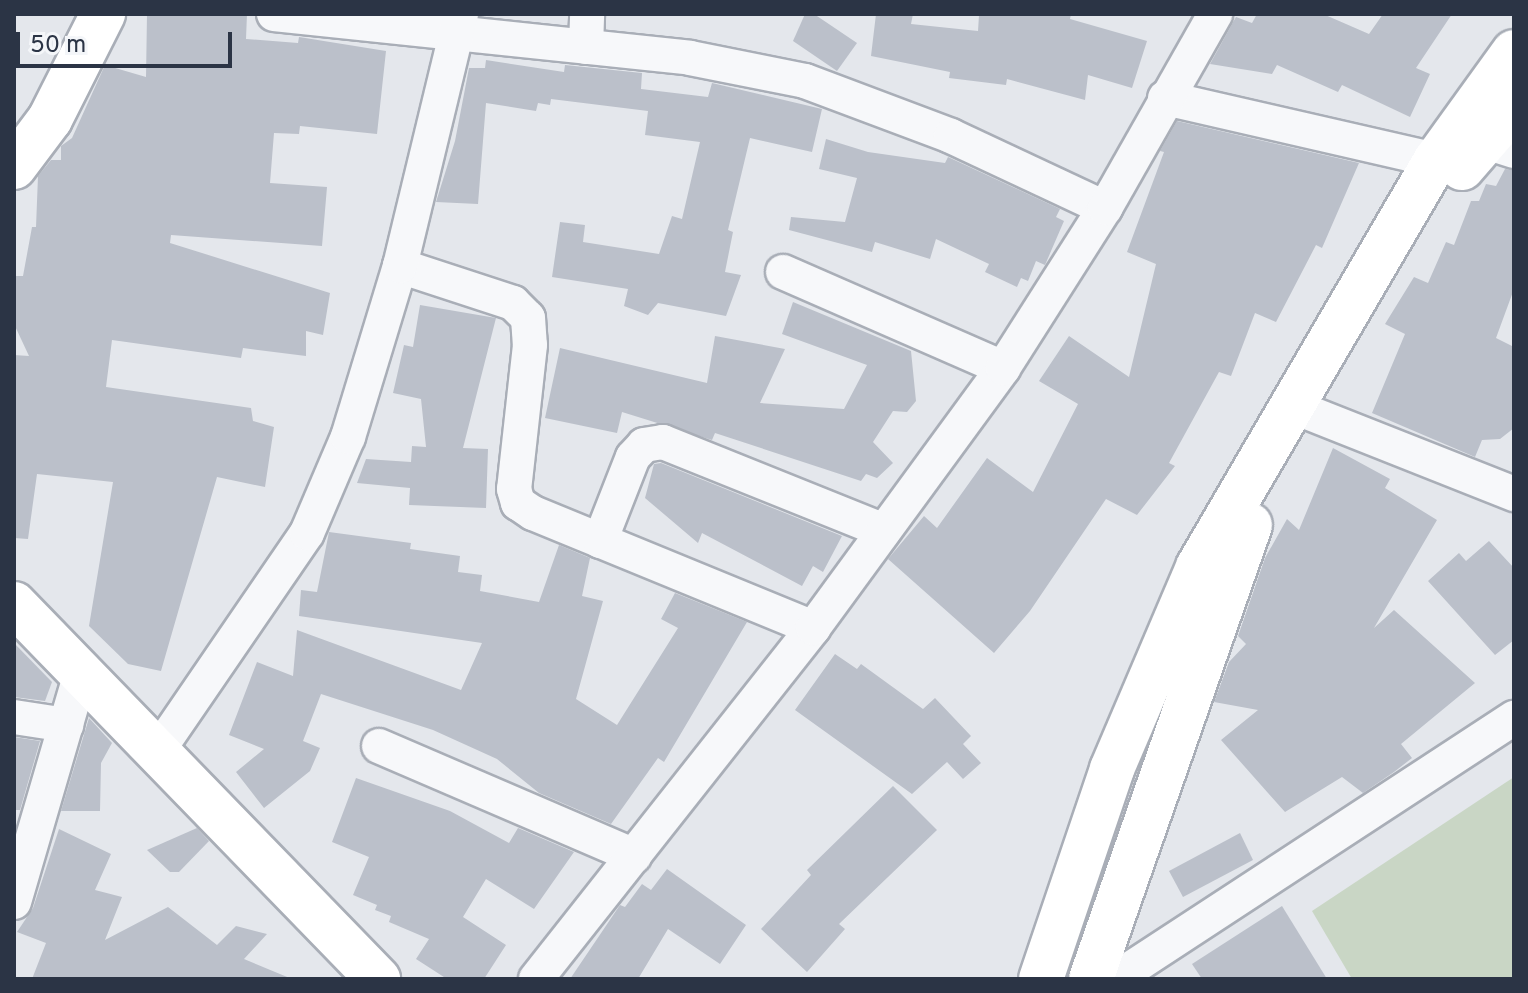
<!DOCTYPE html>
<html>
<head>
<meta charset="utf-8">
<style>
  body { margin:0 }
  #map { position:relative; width:1528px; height:993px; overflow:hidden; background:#e4e7ec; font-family:Overpass,sans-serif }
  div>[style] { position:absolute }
  .green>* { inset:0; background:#c9d6c5 }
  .building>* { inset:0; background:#bbc0ca }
  .roads { filter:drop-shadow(2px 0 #a9aeb7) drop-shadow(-2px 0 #a9aeb7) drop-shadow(0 2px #a9aeb7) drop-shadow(0 -2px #a9aeb7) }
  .street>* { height:34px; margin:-17px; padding:0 17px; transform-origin:17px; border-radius:17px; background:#f7f8fa }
  .secondary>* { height:44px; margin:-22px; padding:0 22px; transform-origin:22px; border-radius:22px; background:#fff }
  .primary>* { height:44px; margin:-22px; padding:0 22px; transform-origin:22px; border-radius:22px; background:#fff }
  span { translate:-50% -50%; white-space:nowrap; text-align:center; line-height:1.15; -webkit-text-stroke:6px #f4f6f9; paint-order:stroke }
  .frame { position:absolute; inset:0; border:16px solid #2b3445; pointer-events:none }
  .scale { position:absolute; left:16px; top:32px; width:216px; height:36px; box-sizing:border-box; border:4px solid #2b3445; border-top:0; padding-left:10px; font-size:24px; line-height:28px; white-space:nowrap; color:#2b3445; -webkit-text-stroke:6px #f4f6f9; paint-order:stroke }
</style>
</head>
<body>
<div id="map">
  <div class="green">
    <div style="clip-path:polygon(1514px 777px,1514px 979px,1352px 979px,1312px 911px)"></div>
  </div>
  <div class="building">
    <div style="clip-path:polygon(147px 14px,247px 14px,246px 39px,298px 43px,299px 37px,386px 51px,377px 134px,300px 126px,299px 134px,274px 133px,270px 183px,327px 187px,322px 246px,171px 235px,170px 243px,330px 293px,323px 335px,306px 331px,306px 356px,243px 348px,241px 358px,112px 340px,106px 387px,251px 408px,253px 421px,274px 427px,265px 487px,217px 477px,161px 671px,128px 664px,89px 626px,113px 482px,37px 474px,28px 539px,14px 538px,14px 355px,29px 356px,14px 324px,14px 276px,23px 276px,32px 227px,36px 227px,38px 176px,51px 160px,61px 160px,61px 146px,72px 138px,105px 65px,146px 77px)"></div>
    <div style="clip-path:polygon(805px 14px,814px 14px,857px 43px,837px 71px,793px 41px)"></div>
    <div style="clip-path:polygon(876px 14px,913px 14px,911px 24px,978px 31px,979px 15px,1071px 14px,1070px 19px,1147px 41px,1132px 88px,1088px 75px,1085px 100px,1007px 79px,1006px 85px,949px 78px,950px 72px,871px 56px)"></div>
    <div style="clip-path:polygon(1257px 14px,1323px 14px,1369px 34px,1383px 14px,1452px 14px,1416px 68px,1430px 74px,1410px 117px,1342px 85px,1338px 92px,1277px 65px,1272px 74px,1210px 64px,1236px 17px,1252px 23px)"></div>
    <div style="clip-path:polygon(486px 60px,564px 72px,565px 65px,642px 73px,641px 89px,708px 97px,712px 83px,822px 109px,812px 152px,750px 138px,728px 230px,733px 232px,725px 272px,741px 275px,726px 316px,658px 303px,648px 315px,624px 306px,628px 289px,552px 277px,560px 222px,585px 225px,583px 242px,659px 254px,672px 216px,682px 219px,700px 142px,645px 135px,648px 111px,551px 99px,550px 105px,538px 103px,536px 111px,486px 103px,478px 204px,436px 202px,455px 141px,469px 68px,485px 68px)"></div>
    <div style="clip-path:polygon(1177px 121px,1359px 163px,1322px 248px,1316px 245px,1276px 322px,1255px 313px,1231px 376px,1219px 372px,1169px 463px,1175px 466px,1137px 515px,1106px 499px,1030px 611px,994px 653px,888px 559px,924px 516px,937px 528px,987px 458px,1033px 492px,1078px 404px,1039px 381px,1069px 336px,1129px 377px,1156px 264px,1127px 252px,1164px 152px,1160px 151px)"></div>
    <div style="clip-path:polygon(826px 139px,868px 152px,945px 163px,948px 157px,1060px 209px,1056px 217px,1064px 221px,1045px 265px,1036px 261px,1028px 281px,1021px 278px,1017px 287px,985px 272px,989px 264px,936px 239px,930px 259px,875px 242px,872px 252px,789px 230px,791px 217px,845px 222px,857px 178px,819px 169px)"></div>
    <div style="clip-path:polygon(1505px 169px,1514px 170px,1514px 289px,1496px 338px,1514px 347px,1514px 428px,1500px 439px,1482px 440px,1475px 457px,1372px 413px,1405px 334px,1385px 324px,1414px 277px,1428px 283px,1446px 242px,1454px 245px,1471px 201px,1479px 201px,1486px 184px,1496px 186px)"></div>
    <div style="clip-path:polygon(793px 302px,911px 351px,916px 401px,907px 412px,893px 411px,873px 442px,893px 463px,877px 478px,866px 474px,861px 481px,715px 433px,712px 440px,622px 412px,617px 433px,545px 418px,560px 348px,707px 383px,715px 336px,785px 349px,760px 403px,844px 409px,867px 365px,782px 334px)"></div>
    <div style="clip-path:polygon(420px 305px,496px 318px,463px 448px,488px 449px,486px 508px,409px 505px,410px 488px,357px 483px,366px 459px,411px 462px,412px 446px,426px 447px,421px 399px,393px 393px,404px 345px,413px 347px)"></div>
    <div style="clip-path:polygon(1333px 448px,1390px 479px,1385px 488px,1437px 520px,1374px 628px,1394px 610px,1475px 683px,1401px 744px,1412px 758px,1394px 772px,1363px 793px,1342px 777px,1285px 812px,1221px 740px,1258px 710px,1214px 702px,1229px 662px,1246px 644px,1238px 636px,1265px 558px,1287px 519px,1299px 530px)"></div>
    <div style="clip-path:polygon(661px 463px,842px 536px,823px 572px,813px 566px,802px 586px,702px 533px,698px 543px,645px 498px,654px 464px)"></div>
    <div style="clip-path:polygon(329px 532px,411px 543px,410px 549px,460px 556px,458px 572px,482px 575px,480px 591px,539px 602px,559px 545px,590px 558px,582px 596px,603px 601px,576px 699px,617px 725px,678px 628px,661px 619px,675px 593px,747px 622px,664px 762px,658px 758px,611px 824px,539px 793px,497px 759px,433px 730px,321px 694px,303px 741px,320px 748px,310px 771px,264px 808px,236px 772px,264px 749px,229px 735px,257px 662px,293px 676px,297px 630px,461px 690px,482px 643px,299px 616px,301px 590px,317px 592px)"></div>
    <div style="clip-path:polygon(1489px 541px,1514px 568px,1514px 640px,1495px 655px,1428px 581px,1459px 553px,1466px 561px)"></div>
    <div style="clip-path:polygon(14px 643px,52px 682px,45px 701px,14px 697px)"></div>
    <div style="clip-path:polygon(835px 654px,857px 669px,861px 664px,923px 709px,935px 698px,971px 736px,963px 744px,981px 763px,963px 779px,947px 762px,912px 794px,795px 710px)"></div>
    <div style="clip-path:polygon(89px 718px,112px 743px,101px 763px,100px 811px,61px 811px)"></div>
    <div style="clip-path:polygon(14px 737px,40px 741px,20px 810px,14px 810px)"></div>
    <div style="clip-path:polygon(356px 778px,450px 811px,509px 843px,518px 828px,574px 852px,534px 909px,486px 879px,463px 917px,506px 945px,484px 979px,447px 979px,416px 959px,429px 939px,389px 922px,391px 916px,375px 910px,377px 905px,353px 895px,369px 857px,332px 842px)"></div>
    <div style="clip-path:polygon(893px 786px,937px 830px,839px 924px,845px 929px,807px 972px,761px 929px,811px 875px,807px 870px)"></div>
    <div style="clip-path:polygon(197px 828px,209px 841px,179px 872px,170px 872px,147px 850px)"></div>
    <div style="clip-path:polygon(59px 829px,111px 854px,95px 890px,122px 897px,105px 940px,168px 907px,217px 945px,236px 926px,267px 934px,244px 959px,292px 979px,32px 979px,46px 943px,17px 932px,33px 908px)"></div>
    <div style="clip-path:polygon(1240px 833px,1253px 860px,1183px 897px,1169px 871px)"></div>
    <div style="clip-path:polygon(667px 869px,746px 925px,720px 964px,668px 929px,638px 979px,570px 979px,620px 905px,625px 907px,642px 884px,651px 890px)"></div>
    <div style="clip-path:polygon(1282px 906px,1327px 979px,1202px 979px,1192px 964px)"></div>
  </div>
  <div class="roads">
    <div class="street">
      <div style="left:274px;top:14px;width:418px;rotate:6deg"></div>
      <div style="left:690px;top:58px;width:117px;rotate:11.3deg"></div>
      <div style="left:805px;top:81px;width:156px;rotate:20.6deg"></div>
      <div style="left:951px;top:136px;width:170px;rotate:25.1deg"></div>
      <div style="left:586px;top:47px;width:33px;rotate:-88deg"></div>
      <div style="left:1165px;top:98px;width:278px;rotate:12.9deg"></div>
      <div style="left:1483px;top:141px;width:33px;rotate:18deg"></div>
      <div style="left:400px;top:266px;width:119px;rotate:18.1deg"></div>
      <div style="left:513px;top:303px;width:21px;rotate:45deg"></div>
      <div style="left:528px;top:318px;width:27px;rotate:86deg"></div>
      <div style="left:530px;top:345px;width:145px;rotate:96.3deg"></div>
      <div style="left:514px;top:489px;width:15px;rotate:74deg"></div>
      <div style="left:518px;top:503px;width:18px;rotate:34deg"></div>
      <div style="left:533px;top:513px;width:303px;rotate:22.3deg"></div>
      <div style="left:783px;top:272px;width:240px;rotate:23.6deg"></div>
      <div style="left:1307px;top:412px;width:223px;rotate:21.6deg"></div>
      <div style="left:600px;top:541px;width:90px;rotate:-68.6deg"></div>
      <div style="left:633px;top:457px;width:16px;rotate:-47deg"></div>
      <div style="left:644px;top:445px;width:19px;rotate:-9deg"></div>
      <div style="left:663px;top:442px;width:238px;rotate:21.9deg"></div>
      <div style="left:14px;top:717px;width:53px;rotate:8.7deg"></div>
      <div style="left:379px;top:746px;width:278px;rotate:23.3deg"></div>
      <div style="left:157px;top:752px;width:265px;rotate:-55.6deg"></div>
      <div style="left:307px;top:533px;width:104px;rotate:-66.9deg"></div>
      <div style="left:348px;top:437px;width:179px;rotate:-73.1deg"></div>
      <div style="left:400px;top:266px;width:259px;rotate:-76.4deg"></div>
      <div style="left:14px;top:902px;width:235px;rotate:-73.7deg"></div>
      <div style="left:536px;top:979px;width:447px;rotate:-51.7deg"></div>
      <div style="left:813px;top:628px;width:322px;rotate:-53.8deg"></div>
      <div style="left:1003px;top:368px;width:190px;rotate:-57.5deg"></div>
      <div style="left:1105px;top:208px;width:223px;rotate:-60.4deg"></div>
      <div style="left:1115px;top:979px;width:477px;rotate:-33.2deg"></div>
    </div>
    <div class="secondary">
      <div style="left:14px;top:167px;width:60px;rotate:-53.1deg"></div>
      <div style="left:50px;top:119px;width:118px;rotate:-63.2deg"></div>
      <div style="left:14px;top:604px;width:523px;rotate:45.85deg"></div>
    </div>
    <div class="primary">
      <div style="left:1462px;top:168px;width:79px;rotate:-49.1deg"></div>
      <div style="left:1041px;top:979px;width:222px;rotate:-71.3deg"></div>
      <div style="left:1112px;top:769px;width:220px;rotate:-66.9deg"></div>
      <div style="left:1198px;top:567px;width:471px;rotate:-59.7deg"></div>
      <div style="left:1436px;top:160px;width:133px;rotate:-54.2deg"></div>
      <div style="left:1091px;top:979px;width:481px;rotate:-70.7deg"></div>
    </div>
  </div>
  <div class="frame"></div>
  <div class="scale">50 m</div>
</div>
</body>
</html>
